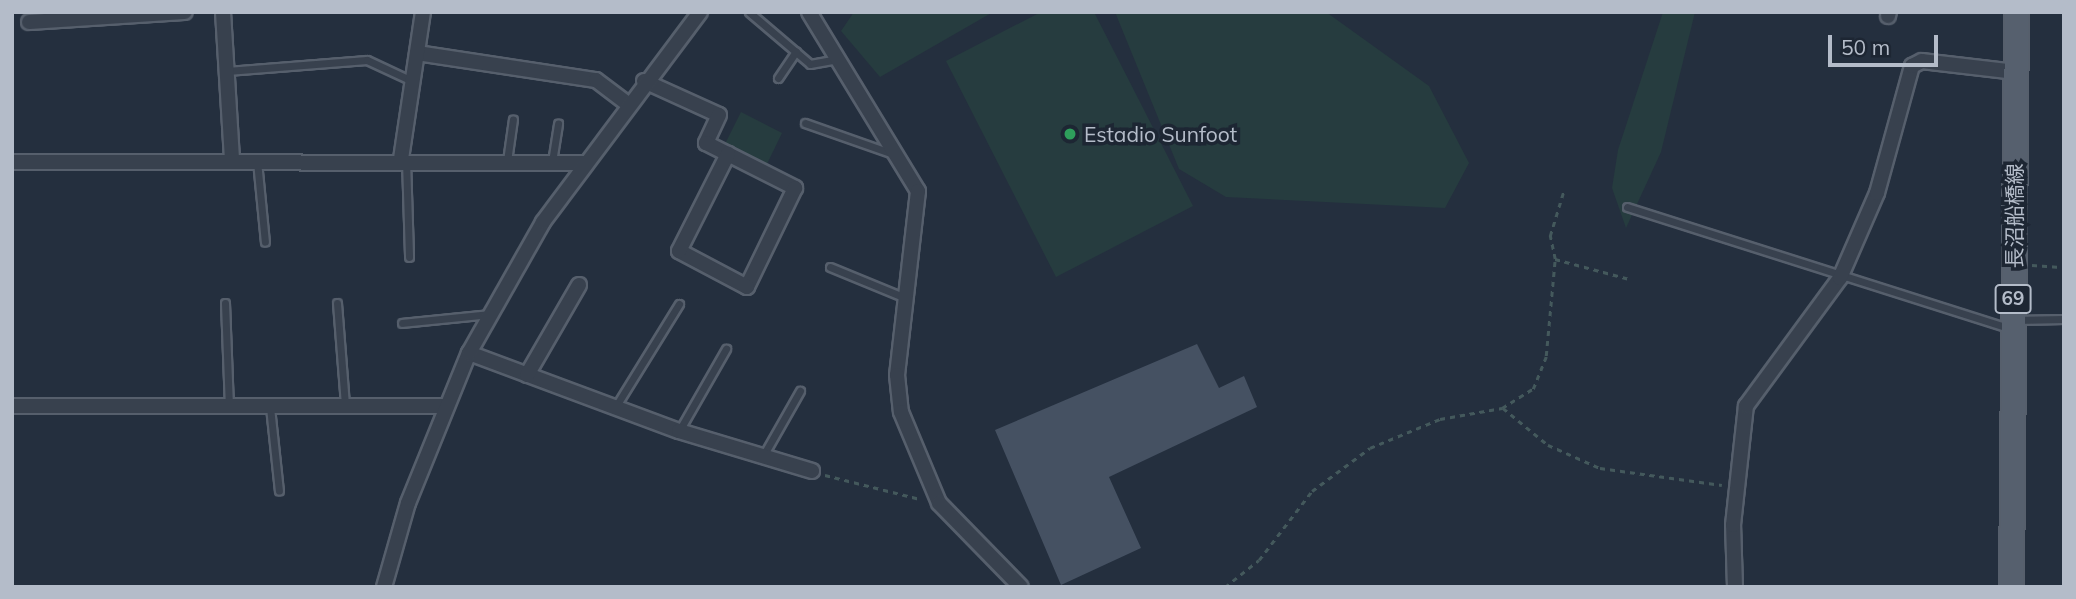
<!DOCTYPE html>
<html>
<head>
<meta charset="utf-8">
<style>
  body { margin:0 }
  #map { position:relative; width:2076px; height:599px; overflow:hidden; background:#242f3e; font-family:Mulish,"Noto Sans JP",sans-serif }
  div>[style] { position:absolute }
  .green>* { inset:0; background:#263c3f }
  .building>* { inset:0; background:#455162 }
  .path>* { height:2.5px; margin-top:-1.25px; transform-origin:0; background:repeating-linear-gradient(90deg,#44595c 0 5px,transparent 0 10px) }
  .roads { filter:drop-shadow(2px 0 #565f6c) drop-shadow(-2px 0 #565f6c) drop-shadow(0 2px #565f6c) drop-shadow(0 -2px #565f6c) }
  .service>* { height:7px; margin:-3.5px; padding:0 3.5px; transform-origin:3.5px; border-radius:3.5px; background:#38414e }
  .minor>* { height:14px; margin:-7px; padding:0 7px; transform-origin:7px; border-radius:7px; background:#38414e }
  .primary>* { height:23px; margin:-11.5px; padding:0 11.5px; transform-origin:11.5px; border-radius:11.5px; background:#56606e }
  .dots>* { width:19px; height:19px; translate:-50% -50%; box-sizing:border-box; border:4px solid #1d2633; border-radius:50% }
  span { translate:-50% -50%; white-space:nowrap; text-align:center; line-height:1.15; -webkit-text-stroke:7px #1d2633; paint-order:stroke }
  .shield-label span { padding:2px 5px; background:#1d2633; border:2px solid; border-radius:5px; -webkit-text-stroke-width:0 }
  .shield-label { font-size:19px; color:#b4bcc9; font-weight:700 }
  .poi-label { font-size:21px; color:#b4bcc9 }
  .left { translate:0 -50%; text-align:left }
  .street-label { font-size:21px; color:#b4bcc9 }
  .frame { position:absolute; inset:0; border:14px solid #b4bcc9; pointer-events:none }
  .scale { position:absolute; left:1828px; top:35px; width:110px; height:32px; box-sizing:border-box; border:4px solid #b4bcc9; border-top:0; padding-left:9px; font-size:21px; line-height:24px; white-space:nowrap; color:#b4bcc9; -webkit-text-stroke:5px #1d2633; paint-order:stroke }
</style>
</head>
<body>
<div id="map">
  <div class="green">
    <div style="clip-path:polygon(854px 12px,993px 12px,880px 77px,841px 31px)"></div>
    <div style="clip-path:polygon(1041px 12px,1094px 12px,1193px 206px,1056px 277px,946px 61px)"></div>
    <div style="clip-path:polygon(1115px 12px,1326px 12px,1429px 86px,1469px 163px,1445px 208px,1226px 197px,1179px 169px)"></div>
    <div style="clip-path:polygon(1663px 12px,1695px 12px,1661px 152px,1626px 228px,1612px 188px,1618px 150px)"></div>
    <div style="clip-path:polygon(741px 112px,782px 133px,767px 164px,725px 144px)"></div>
  </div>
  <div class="building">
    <div style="clip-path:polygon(1197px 344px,1219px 388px,1244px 376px,1257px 407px,1109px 477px,1141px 548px,1061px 585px,995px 430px)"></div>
  </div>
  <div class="path">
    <div style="left:1555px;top:259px;width:77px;rotate:15.1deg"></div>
    <div style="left:2032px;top:265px;width:32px;rotate:4deg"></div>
    <div style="left:1503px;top:408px;width:58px;rotate:39.4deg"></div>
    <div style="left:1548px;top:445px;width:57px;rotate:23.9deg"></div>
    <div style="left:1600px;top:468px;width:123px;rotate:7.9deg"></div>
    <div style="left:825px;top:475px;width:98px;rotate:14.2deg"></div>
    <div style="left:1225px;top:587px;width:43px;rotate:-38.5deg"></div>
    <div style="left:1259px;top:560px;width:87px;rotate:-52.5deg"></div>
    <div style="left:1312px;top:491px;width:72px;rotate:-36.6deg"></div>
    <div style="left:1370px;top:448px;width:76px;rotate:-22.5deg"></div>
    <div style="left:1440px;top:419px;width:63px;rotate:-10.1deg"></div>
    <div style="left:1502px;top:408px;width:36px;rotate:-32deg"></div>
    <div style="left:1533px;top:389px;width:35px;rotate:-68deg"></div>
    <div style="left:1546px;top:356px;width:97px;rotate:-84.7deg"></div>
    <div style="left:1555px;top:259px;width:24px;rotate:-102deg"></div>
    <div style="left:1550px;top:236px;width:48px;rotate:-73.1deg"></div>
  </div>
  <div class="roads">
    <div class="service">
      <div style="left:749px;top:12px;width:80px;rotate:40.4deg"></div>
      <div style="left:810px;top:64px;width:27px;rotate:-10deg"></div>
      <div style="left:227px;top:71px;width:140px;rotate:-4.5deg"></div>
      <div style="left:367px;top:60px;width:50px;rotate:25deg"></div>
      <div style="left:778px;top:78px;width:32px;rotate:-56deg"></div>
      <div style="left:805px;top:123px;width:93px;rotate:19.4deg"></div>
      <div style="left:406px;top:160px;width:97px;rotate:88.2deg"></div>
      <div style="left:257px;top:161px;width:81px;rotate:84.4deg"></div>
      <div style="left:507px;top:161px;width:42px;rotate:-81.9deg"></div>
      <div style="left:552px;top:162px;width:39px;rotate:-81deg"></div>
      <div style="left:1627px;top:207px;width:401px;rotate:17.6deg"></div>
      <div style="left:830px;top:267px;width:79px;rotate:22.3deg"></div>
      <div style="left:225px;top:303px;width:102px;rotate:87.8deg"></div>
      <div style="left:337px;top:303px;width:102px;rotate:85.5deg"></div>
      <div style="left:2015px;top:320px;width:49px;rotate:-1.2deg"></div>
      <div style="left:402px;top:323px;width:88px;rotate:-5.8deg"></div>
      <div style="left:616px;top:406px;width:120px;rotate:-58.3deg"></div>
      <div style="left:270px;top:407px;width:84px;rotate:83.9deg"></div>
      <div style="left:679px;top:431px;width:95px;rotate:-60.2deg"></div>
      <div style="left:763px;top:456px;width:75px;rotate:-60.4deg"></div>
    </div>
    <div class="minor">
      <div style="left:223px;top:12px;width:148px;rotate:86.5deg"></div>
      <div style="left:809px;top:12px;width:210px;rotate:58.7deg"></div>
      <div style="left:918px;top:191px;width:185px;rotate:96.5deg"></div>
      <div style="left:897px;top:375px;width:37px;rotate:84deg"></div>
      <div style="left:901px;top:412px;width:99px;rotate:67.3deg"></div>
      <div style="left:939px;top:503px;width:117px;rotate:45.7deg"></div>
      <div style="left:1888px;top:16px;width:4px;rotate:-76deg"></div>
      <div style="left:29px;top:22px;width:156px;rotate:-3.7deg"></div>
      <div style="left:417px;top:53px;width:181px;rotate:8.6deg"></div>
      <div style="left:596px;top:80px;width:40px;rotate:37deg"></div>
      <div style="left:644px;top:81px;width:82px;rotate:24.4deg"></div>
      <div style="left:719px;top:115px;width:31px;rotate:115deg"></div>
      <div style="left:706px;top:143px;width:100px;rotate:26.8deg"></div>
      <div style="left:795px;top:188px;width:110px;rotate:115.9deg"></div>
      <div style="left:747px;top:287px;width:77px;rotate:-152.1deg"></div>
      <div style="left:679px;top:251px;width:109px;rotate:-63.2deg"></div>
      <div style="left:401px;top:159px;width:149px;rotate:-81.5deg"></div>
      <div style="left:12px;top:162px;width:574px;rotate:0.1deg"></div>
      <div style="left:469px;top:353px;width:224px;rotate:20.4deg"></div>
      <div style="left:679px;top:431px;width:139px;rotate:16.7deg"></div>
      <div style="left:527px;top:375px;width:104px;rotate:-60deg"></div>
      <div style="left:12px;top:406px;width:432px"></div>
      <div style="left:384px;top:587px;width:87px;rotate:-74.1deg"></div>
      <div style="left:408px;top:503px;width:162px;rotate:-67.9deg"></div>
      <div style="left:469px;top:353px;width:150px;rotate:-60.5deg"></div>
      <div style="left:543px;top:222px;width:262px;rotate:-53.2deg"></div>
      <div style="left:1735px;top:587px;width:62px;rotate:-91.8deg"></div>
      <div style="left:1733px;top:525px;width:120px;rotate:-83.8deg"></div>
      <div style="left:1746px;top:406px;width:159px;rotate:-53.7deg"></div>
      <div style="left:1840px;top:278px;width:93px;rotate:-66.5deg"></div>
      <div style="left:1877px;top:193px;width:132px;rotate:-74.6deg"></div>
      <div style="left:1912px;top:66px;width:11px;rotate:-27deg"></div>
      <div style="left:1922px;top:61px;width:94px;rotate:6.7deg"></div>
    </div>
    <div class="primary">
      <div style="left:2011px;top:587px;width:575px;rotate:-89.5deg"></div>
    </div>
  </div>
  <div class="dots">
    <div style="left:1070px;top:134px;background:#2e9e5b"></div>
  </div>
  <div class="shield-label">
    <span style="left:2013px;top:299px">69</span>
  </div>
  <div class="poi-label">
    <span class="left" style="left:1084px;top:134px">Estadio Sunfoot</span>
  </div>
  <div class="street-label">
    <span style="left:2014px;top:216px;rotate:-90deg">長沼船橋線</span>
  </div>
  <div class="frame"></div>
  <div class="scale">50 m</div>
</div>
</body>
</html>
